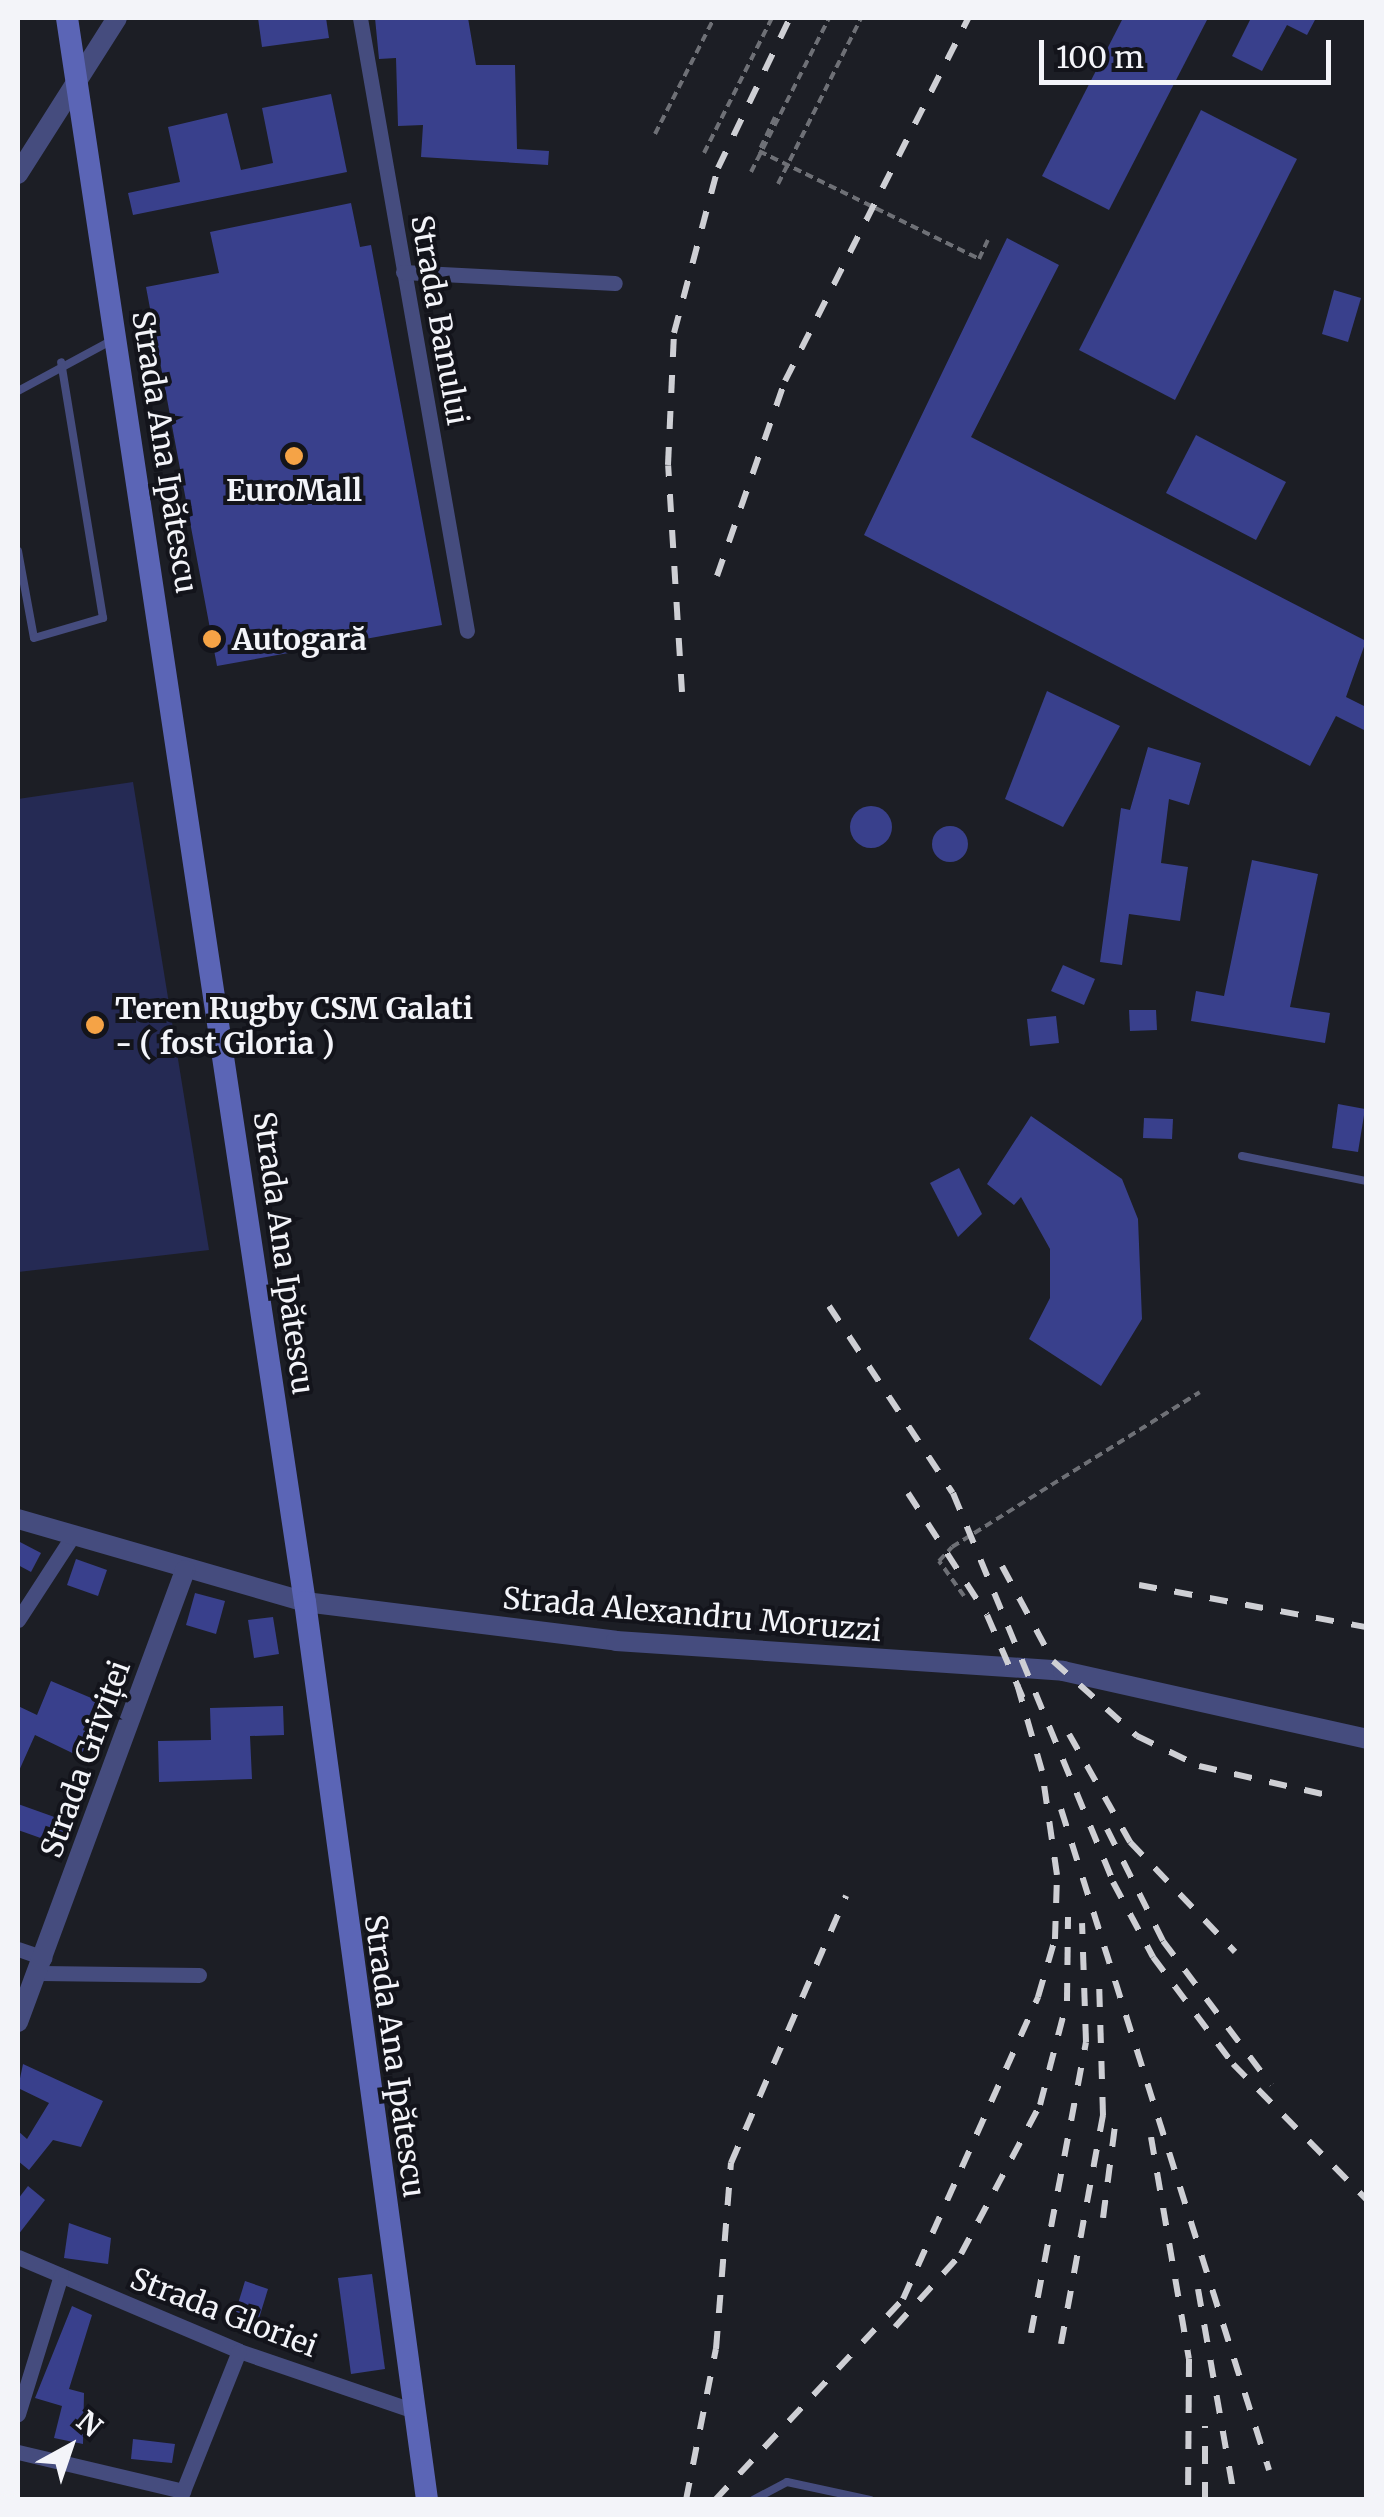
<!DOCTYPE html>
<html>
<head>
<meta charset="utf-8">
<style>
  body { margin:0 }
  #map { position:relative; width:1384px; height:2517px; overflow:hidden; background:#1c1e25; font-family:Merriweather,serif }
  div>[style] { position:absolute }
  .green>* { inset:0; background:#252a54 }
  .building>* { inset:0; background:#39408c }
  .round { border-radius:50% }
  .path>* { height:4px; margin-top:-2px; transform-origin:0; background:repeating-linear-gradient(90deg,#6e7076 0 8px,transparent 0 13px) }
  .service>* { height:8px; margin:-4px; padding:0 4px; transform-origin:4px; border-radius:4px; background:#454c7e }
  .minor>* { height:15px; margin:-7.5px; padding:0 7.5px; transform-origin:7.5px; border-radius:7.5px; background:#454c7e }
  .tertiary>* { height:20px; margin:-10px; padding:0 10px; transform-origin:10px; border-radius:10px; background:#454c7e }
  .secondary>* { height:22px; margin:-11px; padding:0 11px; transform-origin:11px; border-radius:11px; background:#5b65b6 }
  .rail>* { height:6px; margin-top:-3px; transform-origin:0; background:repeating-linear-gradient(90deg,#cecfd4 0 18px,transparent 0 36px) }
  .dots>* { width:28px; height:28px; translate:-50% -50%; box-sizing:border-box; border:5px solid #13141b; border-radius:50% }
  span { translate:-50% -50%; white-space:nowrap; text-align:center; line-height:1.15; -webkit-text-stroke:8px #13141b; paint-order:stroke }
  .street-label { font-size:30px; color:#f3f4f9 }
  .poi-label { font-size:30px; color:#f3f4f9; font-weight:700 }
  .left { translate:0 -50%; text-align:left }
  .frame { position:absolute; inset:0; border:20px solid #f3f4f9; pointer-events:none }
  .north { position:absolute; left:20px; top:2397px; width:100px; height:100px; -webkit-text-stroke:8px #13141b; paint-order:stroke; rotate:40deg; font-size:28px; font-weight:700; line-height:40px; text-align:center; color:#f3f4f9 }
  .north::after { content:''; display:block; margin:auto; width:35px; height:45px; background:#f3f4f9; clip-path:polygon(50% 0,100% 100%,50% 72%,0 100%) }
  .scale { position:absolute; left:1039px; top:40px; width:292px; height:45px; box-sizing:border-box; border:5px solid #f3f4f9; border-top:0; padding-left:12px; font-size:30px; line-height:35px; white-space:nowrap; color:#f3f4f9; -webkit-text-stroke:8px #13141b; paint-order:stroke }
</style>
</head>
<body>
<div id="map">
  <div class="green">
    <div style="clip-path:polygon(133px 782px,209px 1250px,18px 1272px,18px 799px)"></div>
  </div>
  <div class="building">
    <div style="clip-path:polygon(258px 18px,326px 18px,329px 38px,262px 47px)"></div>
    <div style="clip-path:polygon(375px 18px,468px 18px,476px 65px,515px 65px,517px 149px,549px 151px,548px 165px,421px 157px,423px 125px,398px 126px,396px 58px,379px 59px)"></div>
    <div style="clip-path:polygon(1123px 18px,1208px 18px,1109px 210px,1042px 176px)"></div>
    <div style="clip-path:polygon(1251px 18px,1316px 18px,1307px 35px,1287px 25px,1262px 71px,1232px 56px)"></div>
    <div style="clip-path:polygon(331px 94px,347px 172px,133px 215px,128px 193px,180px 182px,168px 127px,227px 113px,241px 170px,273px 163px,262px 108px)"></div>
    <div style="clip-path:polygon(1201px 110px,1297px 159px,1175px 400px,1079px 350px)"></div>
    <div style="clip-path:polygon(351px 203px,360px 247px,371px 245px,442px 625px,217px 666px,146px 287px,219px 273px,210px 232px)"></div>
    <div style="clip-path:polygon(1007px 238px,1059px 265px,971px 437px,1366px 641px,1346px 697px,1366px 707px,1366px 731px,1336px 716px,1310px 766px,864px 535px)"></div>
    <div style="clip-path:polygon(1334px 290px,1361px 298px,1348px 342px,1322px 334px)"></div>
    <div style="clip-path:polygon(1196px 435px,1286px 482px,1256px 540px,1166px 493px)"></div>
    <div style="clip-path:polygon(1047px 691px,1120px 726px,1063px 827px,1005px 799px)"></div>
    <div style="clip-path:polygon(1148px 747px,1201px 763px,1189px 805px,1169px 799px,1161px 863px,1188px 867px,1180px 921px,1129px 914px,1122px 965px,1100px 962px,1121px 808px,1130px 810px)"></div>
    <div class="round" style="left:850px;top:806px;width:42px;height:42px"></div>
    <div class="round" style="left:932px;top:826px;width:36px;height:36px"></div>
    <div style="clip-path:polygon(1252px 860px,1318px 874px,1290px 1007px,1330px 1013px,1325px 1043px,1191px 1021px,1196px 991px,1224px 996px)"></div>
    <div style="clip-path:polygon(1063px 965px,1095px 979px,1084px 1005px,1051px 991px)"></div>
    <div style="clip-path:polygon(1129px 1010px,1156px 1010px,1157px 1030px,1130px 1031px)"></div>
    <div style="clip-path:polygon(1056px 1016px,1059px 1043px,1030px 1046px,1027px 1019px)"></div>
    <div style="clip-path:polygon(1338px 1104px,1365px 1109px,1358px 1152px,1332px 1148px)"></div>
    <div style="clip-path:polygon(1031px 1116px,1122px 1179px,1138px 1219px,1142px 1319px,1101px 1386px,1029px 1339px,1050px 1298px,1050px 1249px,1021px 1197px,1014px 1205px,987px 1184px)"></div>
    <div style="clip-path:polygon(1144px 1118px,1173px 1119px,1172px 1139px,1143px 1138px)"></div>
    <div style="clip-path:polygon(959px 1168px,982px 1214px,958px 1237px,930px 1183px)"></div>
    <div style="clip-path:polygon(18px 1541px,41px 1553px,31px 1572px,18px 1565px)"></div>
    <div style="clip-path:polygon(76px 1559px,107px 1570px,98px 1596px,67px 1585px)"></div>
    <div style="clip-path:polygon(195px 1593px,225px 1601px,216px 1634px,186px 1625px)"></div>
    <div style="clip-path:polygon(273px 1617px,279px 1654px,254px 1658px,248px 1620px)"></div>
    <div style="clip-path:polygon(51px 1681px,96px 1700px,83px 1730px,104px 1740px,93px 1763px,35px 1735px,18px 1773px,18px 1706px,37px 1715px)"></div>
    <div style="clip-path:polygon(283px 1706px,284px 1735px,250px 1736px,252px 1779px,159px 1782px,158px 1741px,211px 1740px,210px 1708px)"></div>
    <div style="clip-path:polygon(18px 1804px,74px 1824px,66px 1847px,18px 1830px)"></div>
    <div style="clip-path:polygon(23px 2064px,103px 2101px,81px 2147px,53px 2140px,29px 2170px,18px 2161px,18px 2131px,27px 2139px,49px 2103px,18px 2088px)"></div>
    <div style="clip-path:polygon(28px 2186px,45px 2200px,18px 2235px,18px 2199px)"></div>
    <div style="clip-path:polygon(69px 2223px,111px 2238px,108px 2264px,64px 2258px)"></div>
    <div style="clip-path:polygon(372px 2274px,385px 2369px,351px 2374px,338px 2278px)"></div>
    <div style="clip-path:polygon(245px 2281px,268px 2289px,256px 2328px,233px 2320px)"></div>
    <div style="clip-path:polygon(72px 2306px,92px 2315px,69px 2389px,84px 2393px,83px 2444px,54px 2438px,62px 2406px,35px 2398px)"></div>
    <div style="clip-path:polygon(133px 2439px,175px 2444px,172px 2463px,131px 2459px)"></div>
  </div>
  <div class="path">
    <div style="left:775px;top:117px;width:38px;rotate:115deg"></div>
    <div style="left:759px;top:151px;width:245px;rotate:26.1deg"></div>
    <div style="left:979px;top:259px;width:21px;rotate:-65deg"></div>
    <div style="left:655px;top:134px;width:130px;rotate:-63deg"></div>
    <div style="left:704px;top:153px;width:151px;rotate:-63.3deg"></div>
    <div style="left:751px;top:172px;width:173px;rotate:-63.1deg"></div>
    <div style="left:778px;top:184px;width:186px;rotate:-63.4deg"></div>
    <div style="left:964px;top:1596px;width:43px;rotate:-125.5deg"></div>
    <div style="left:939px;top:1561px;width:19px;rotate:-47deg"></div>
    <div style="left:952px;top:1547px;width:292px;rotate:-32deg"></div>
  </div>
  <div class="service">
    <div style="left:18px;top:391px;width:109px;rotate:-28.4deg"></div>
    <div style="left:18px;top:551px;width:88px;rotate:79.6deg"></div>
    <div style="left:34px;top:638px;width:72px;rotate:-16.2deg"></div>
    <div style="left:103px;top:618px;width:259px;rotate:-99.3deg"></div>
    <div style="left:1242px;top:1156px;width:126px;rotate:11.4deg"></div>
    <div style="left:753px;top:2500px;width:38px;rotate:-28deg"></div>
    <div style="left:787px;top:2482px;width:85px;rotate:12.2deg"></div>
  </div>
  <div class="minor">
    <div style="left:360px;top:18px;width:622px;rotate:80.1deg"></div>
    <div style="left:403px;top:272px;width:212px;rotate:3deg"></div>
    <div style="left:18px;top:1620px;width:95px;rotate:-57deg"></div>
    <div style="left:18px;top:1949px;width:28px;rotate:19deg"></div>
    <div style="left:40px;top:1973px;width:159px;rotate:0.7deg"></div>
    <div style="left:18px;top:2257px;width:240px;rotate:23deg"></div>
    <div style="left:239px;top:2351px;width:185px;rotate:18.9deg"></div>
    <div style="left:18px;top:2414px;width:145px;rotate:-72.8deg"></div>
    <div style="left:18px;top:2452px;width:170px;rotate:13.3deg"></div>
    <div style="left:181px;top:2496px;width:156px;rotate:-68.2deg"></div>
  </div>
  <div class="tertiary">
    <div style="left:18px;top:174px;width:185px;rotate:-57.6deg"></div>
    <div style="left:18px;top:1519px;width:299px;rotate:16.1deg"></div>
    <div style="left:305px;top:1602px;width:313px;rotate:7.1deg"></div>
    <div style="left:616px;top:1641px;width:448px;rotate:3.8deg"></div>
    <div style="left:1063px;top:1671px;width:311px;rotate:12.6deg"></div>
    <div style="left:18px;top:2022px;width:482px;rotate:-69.7deg"></div>
  </div>
  <div class="secondary">
    <div style="left:67px;top:18px;width:1602px;rotate:81.46deg"></div>
    <div style="left:305px;top:1602px;width:906px;rotate:82.26deg"></div>
  </div>
  <div class="rail">
    <div style="left:717px;top:576px;width:207px;rotate:-70.8deg"></div>
    <div style="left:785px;top:381px;width:407px;rotate:-63.2deg"></div>
    <div style="left:682px;top:692px;width:227px;rotate:-93.5deg"></div>
    <div style="left:668px;top:465px;width:132px;rotate:-87.4deg"></div>
    <div style="left:674px;top:333px;width:171px;rotate:-75.1deg"></div>
    <div style="left:718px;top:168px;width:166px;rotate:-64.4deg"></div>
    <div style="left:829px;top:1306px;width:224px;rotate:56.5deg"></div>
    <div style="left:953px;top:1493px;width:421px;rotate:67.6deg"></div>
    <div style="left:1113px;top:1882px;width:85px;rotate:61.9deg"></div>
    <div style="left:1153px;top:1957px;width:134px;rotate:53.2deg"></div>
    <div style="left:1233px;top:2064px;width:190px;rotate:45.4deg"></div>
    <div style="left:908px;top:1493px;width:145px;rotate:57.1deg"></div>
    <div style="left:987px;top:1615px;width:90px;rotate:66.6deg"></div>
    <div style="left:1002px;top:1566px;width:108px;rotate:61.8deg"></div>
    <div style="left:1053px;top:1661px;width:113px;rotate:41.8deg"></div>
    <div style="left:1137px;top:1736px;width:69px;rotate:25.8deg"></div>
    <div style="left:1199px;top:1766px;width:139px;rotate:12.8deg"></div>
    <div style="left:1139px;top:1585px;width:231px;rotate:10.5deg"></div>
    <div style="left:1069px;top:1734px;width:124px;rotate:60.5deg"></div>
    <div style="left:1130px;top:1842px;width:152px;rotate:46.3deg"></div>
    <div style="left:1061px;top:1809px;width:693px;rotate:72.53deg"></div>
    <div style="left:1107px;top:1829px;width:125px;rotate:63.4deg"></div>
    <div style="left:1163px;top:1941px;width:180px;rotate:53.1deg"></div>
    <div style="left:1151px;top:2137px;width:225px;rotate:80.3deg"></div>
    <div style="left:1189px;top:2359px;width:141px;rotate:90.4deg"></div>
    <div style="left:1103px;top:2218px;width:94px;rotate:-82.6deg"></div>
    <div style="left:1198px;top:2289px;width:214px;rotate:80.1deg"></div>
    <div style="left:895px;top:2327px;width:98px;rotate:-47.9deg"></div>
    <div style="left:961px;top:2254px;width:169px;rotate:-62.1deg"></div>
    <div style="left:1040px;top:2105px;width:107px;rotate:-75.4deg"></div>
    <div style="left:1067px;top:2001px;width:84px;rotate:-89.3deg"></div>
    <div style="left:1031px;top:2333px;width:296px;rotate:-79.3deg"></div>
    <div style="left:1086px;top:2042px;width:119px;rotate:-91.9deg"></div>
    <div style="left:1061px;top:2344px;width:233px;rotate:-79.6deg"></div>
    <div style="left:1103px;top:2115px;width:133px;rotate:-91.7deg"></div>
    <div style="left:686px;top:2500px;width:154px;rotate:-78.8deg"></div>
    <div style="left:716px;top:2349px;width:187px;rotate:-85.4deg"></div>
    <div style="left:731px;top:2163px;width:291px;rotate:-66.7deg"></div>
    <div style="left:715px;top:2500px;width:275px;rotate:-46.9deg"></div>
    <div style="left:903px;top:2299px;width:331px;rotate:-65.9deg"></div>
    <div style="left:1038px;top:1997px;width:60px;rotate:-73.7deg"></div>
    <div style="left:1055px;top:1939px;width:64px;rotate:-88.2deg"></div>
    <div style="left:1057px;top:1875px;width:105px;rotate:-98.2deg"></div>
    <div style="left:1042px;top:1771px;width:91px;rotate:-106deg"></div>
    <div style="left:1205px;top:2500px;width:74px;rotate:-90deg"></div>
  </div>
  <div class="dots">
    <div style="left:294px;top:456px;background:#f5a346"></div>
    <div style="left:212px;top:639px;background:#f5a346"></div>
    <div style="left:95px;top:1025px;background:#f5a346"></div>
  </div>
  <div class="street-label">
    <span style="left:440px;top:320px;rotate:80deg">Strada Banului</span>
    <span style="left:165px;top:452px;rotate:81deg">Strada Ana Ipătescu</span>
    <span style="left:284px;top:1253px;rotate:82deg">Strada Ana Ipătescu</span>
    <span style="left:692px;top:1614px;rotate:5deg">Strada Alexandru Moruzzi</span>
    <span style="left:85px;top:1759px;rotate:-70deg">Strada Griviței</span>
    <span style="left:395px;top:2056px;rotate:82deg">Strada Ana Ipătescu</span>
    <span style="left:224px;top:2312px;rotate:21deg">Strada Gloriei</span>
  </div>
  <div class="poi-label">
    <span style="left:294px;top:490px">EuroMall</span>
    <span class="left" style="left:232px;top:639px">Autogară</span>
    <span class="left" style="left:115px;top:1025px">Teren Rugby CSM Galati<br>- ( fost Gloria )</span>
  </div>
  <div class="frame"></div>
  <div class="north">N</div>
  <div class="scale">100 m</div>
</div>
</body>
</html>
